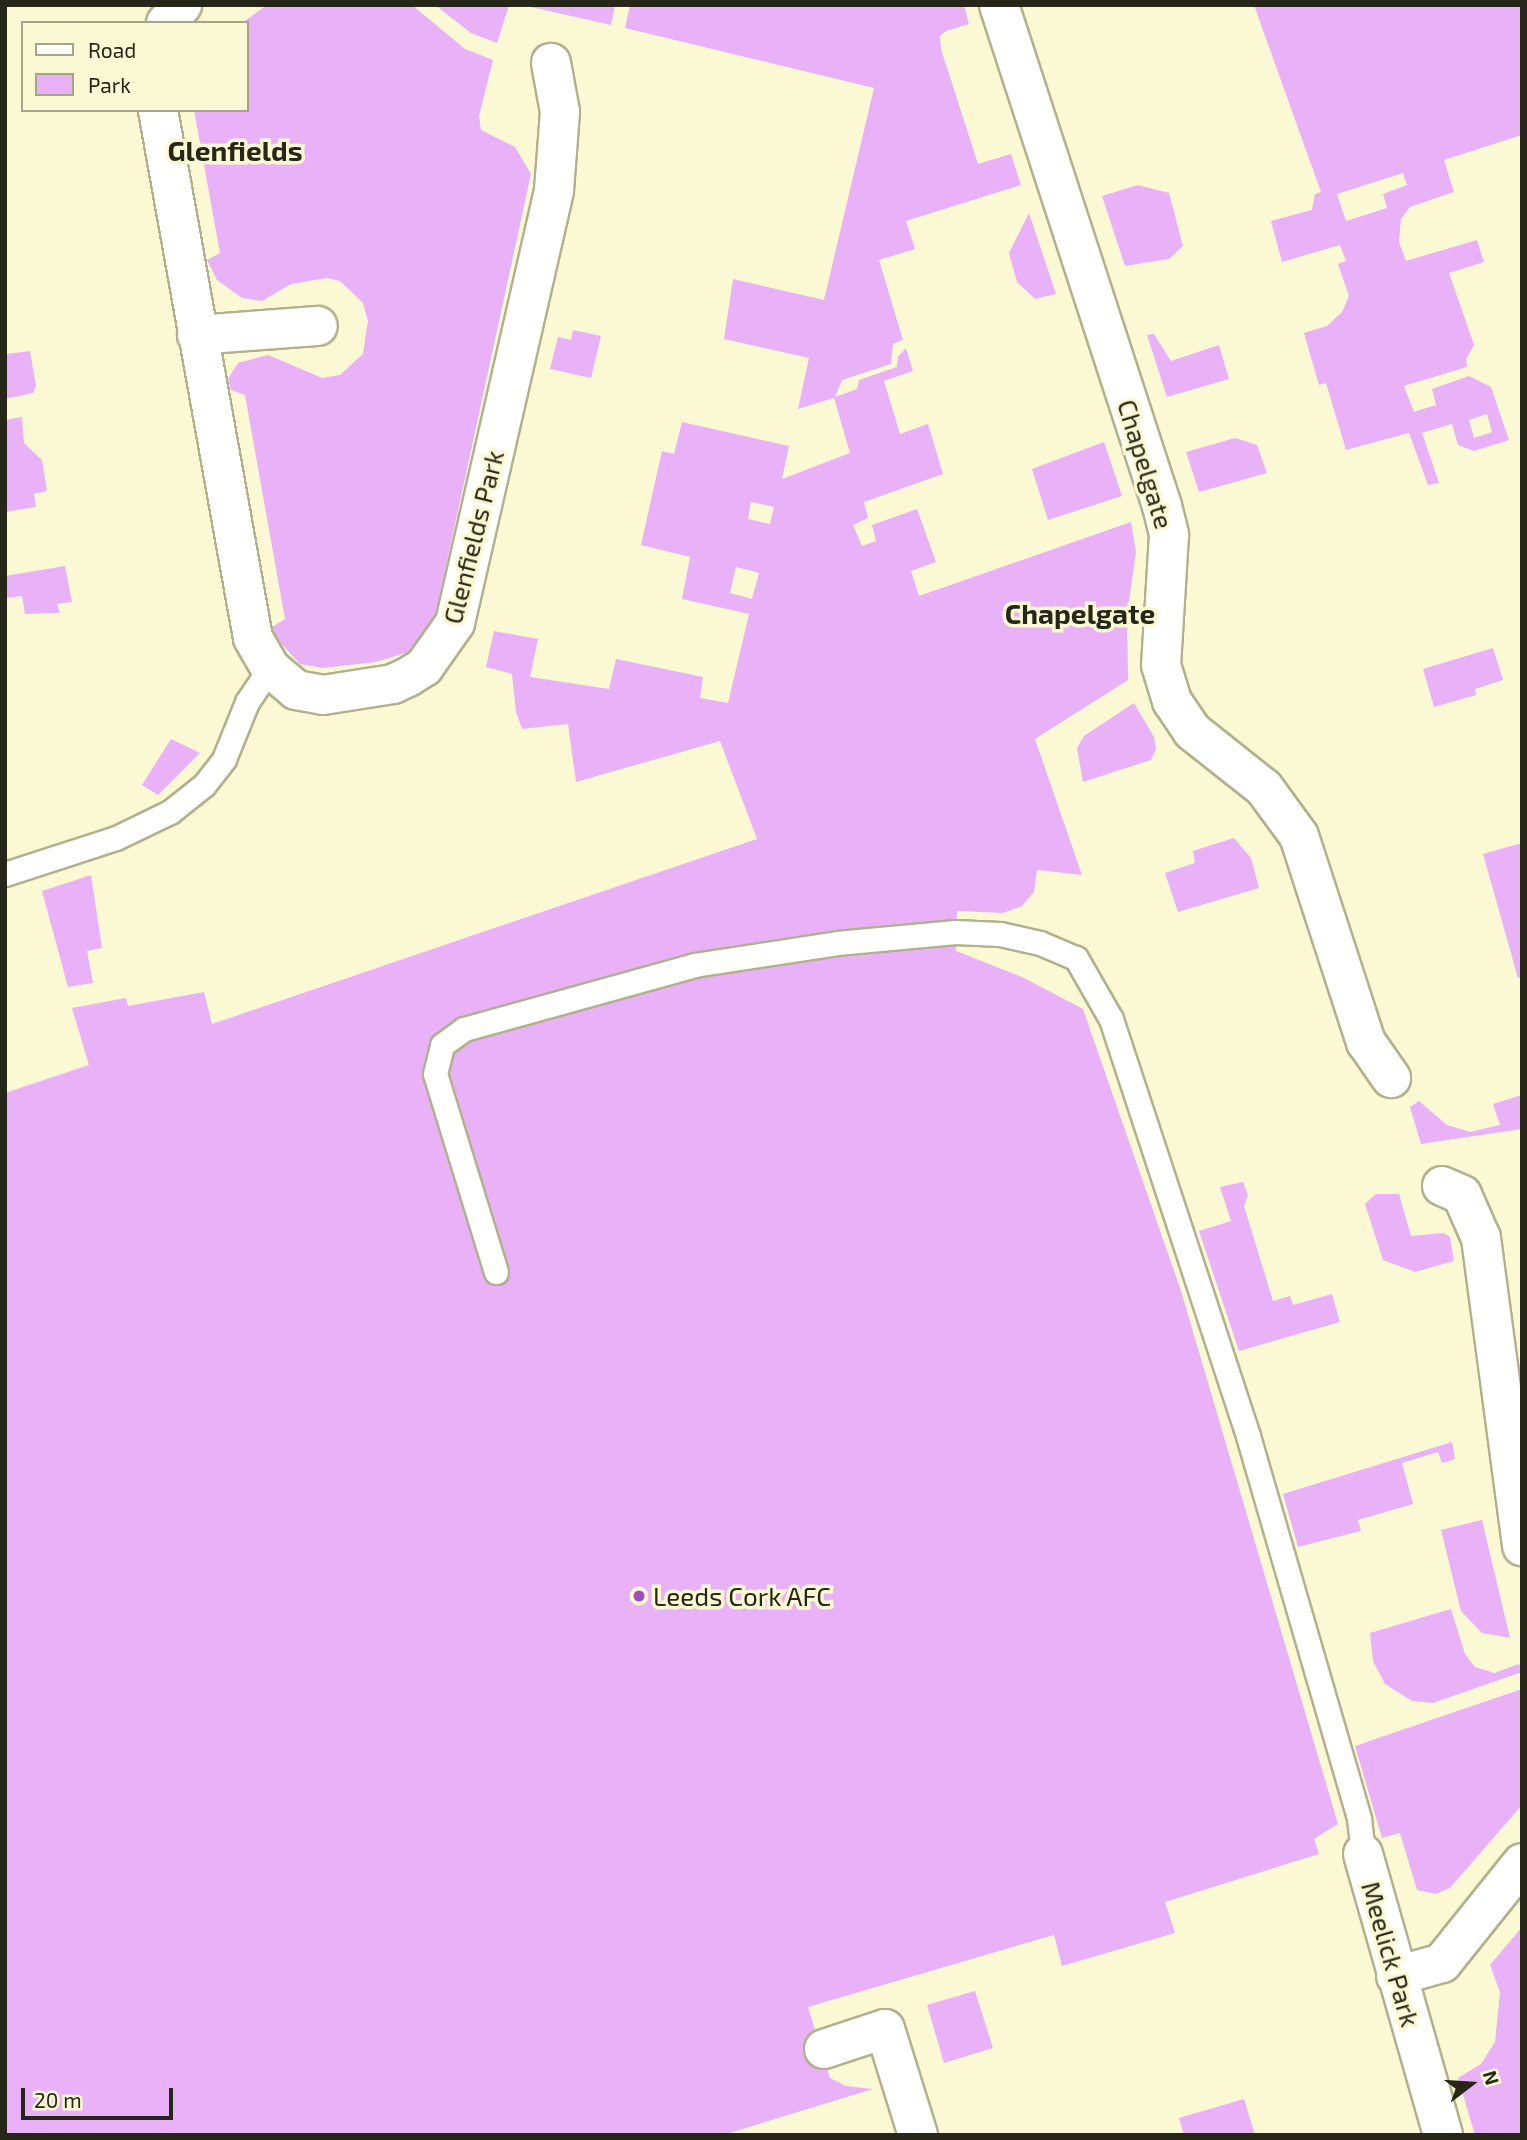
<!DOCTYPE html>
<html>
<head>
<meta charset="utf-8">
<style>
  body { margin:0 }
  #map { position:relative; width:1527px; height:2140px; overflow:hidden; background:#fbf9d4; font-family:"Exo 2",sans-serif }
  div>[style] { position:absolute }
  .green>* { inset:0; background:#e9b1f7 }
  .roads { filter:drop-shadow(2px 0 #b2b18e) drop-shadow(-2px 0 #b2b18e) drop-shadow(0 2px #b2b18e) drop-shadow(0 -2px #b2b18e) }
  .lane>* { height:23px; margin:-11.5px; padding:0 11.5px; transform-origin:11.5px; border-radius:11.5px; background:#fff }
  .street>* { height:38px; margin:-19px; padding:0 19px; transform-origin:19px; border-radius:19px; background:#fff }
  .dots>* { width:19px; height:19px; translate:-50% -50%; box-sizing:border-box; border:4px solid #fbf9d4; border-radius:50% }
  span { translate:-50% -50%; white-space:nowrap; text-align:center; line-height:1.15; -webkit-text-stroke:7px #fbf9d4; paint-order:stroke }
  .street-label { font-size:26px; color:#272719 }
  .poi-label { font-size:26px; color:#272719 }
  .left { translate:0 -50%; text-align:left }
  .neighbourhood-label { font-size:28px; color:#272719; font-weight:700 }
  .frame { position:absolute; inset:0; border:7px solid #272719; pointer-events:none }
  .legend { position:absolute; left:21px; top:21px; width:228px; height:91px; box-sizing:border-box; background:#fbf9d4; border:2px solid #a6a589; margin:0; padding:9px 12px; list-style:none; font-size:21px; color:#272719 }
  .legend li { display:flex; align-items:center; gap:14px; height:35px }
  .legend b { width:35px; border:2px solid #a6a589 }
  .north { position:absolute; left:1436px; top:2049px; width:70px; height:70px; -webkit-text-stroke:5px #fbf9d4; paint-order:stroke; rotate:73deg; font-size:19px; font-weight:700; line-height:28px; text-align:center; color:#272719 }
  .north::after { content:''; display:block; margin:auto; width:24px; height:32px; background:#272719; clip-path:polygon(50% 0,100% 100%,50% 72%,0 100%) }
  .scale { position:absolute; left:21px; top:2088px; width:152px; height:32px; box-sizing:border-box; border:4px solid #272719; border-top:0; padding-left:9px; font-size:21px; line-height:24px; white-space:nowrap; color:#272719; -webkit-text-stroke:5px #fbf9d4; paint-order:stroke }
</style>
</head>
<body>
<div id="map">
  <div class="green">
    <div style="clip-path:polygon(267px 5px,412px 5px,465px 49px,493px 60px,479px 116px,481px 130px,515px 147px,531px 174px,434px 621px,409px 652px,376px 662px,322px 668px,300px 664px,277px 639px,272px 627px,285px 619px,245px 395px,231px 390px,228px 379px,238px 363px,268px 355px,322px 378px,340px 375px,363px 354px,368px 321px,363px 303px,340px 281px,327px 278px,291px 284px,262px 301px,242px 298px,217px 280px,207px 260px,220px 253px,194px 110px,247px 110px,247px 23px,242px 23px)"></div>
    <div style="clip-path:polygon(435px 5px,509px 5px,497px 43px,471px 33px)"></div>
    <div style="clip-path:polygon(522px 5px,615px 5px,611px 25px)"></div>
    <div style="clip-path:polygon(evenodd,630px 5px,964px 5px,969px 24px,946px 31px,940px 36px,941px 49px,978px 164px,1011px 154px,1021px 185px,906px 221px,915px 249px,879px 260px,903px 340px,893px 344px,891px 364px,842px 380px,835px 397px,857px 389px,859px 380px,897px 367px,898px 357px,906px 348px,913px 371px,884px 381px,900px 434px,928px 424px,943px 474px,864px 502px,868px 518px,853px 525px,862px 546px,876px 541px,872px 525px,917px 509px,936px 562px,911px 571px,919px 596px,1131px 522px,1136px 552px,1127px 615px,1128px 680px,1035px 739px,1082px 875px,1037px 870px,1034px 892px,1022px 906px,1003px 913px,957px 911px,956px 951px,1022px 977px,1083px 1009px,1181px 1291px,1338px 1824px,1314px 1839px,1319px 1854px,1165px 1902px,1175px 1933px,1062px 1966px,1054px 1935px,808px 2007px,830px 2078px,846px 2086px,873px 2089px,723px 2135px,5px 2135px,5px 1093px,89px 1065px,72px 1008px,126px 998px,128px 1006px,204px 992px,212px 1024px,757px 839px,720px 741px,576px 782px,568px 724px,522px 729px,516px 712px,512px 674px,486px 667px,494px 631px,538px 639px,530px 677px,609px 689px,616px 659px,703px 677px,700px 698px,728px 703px,749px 614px,682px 599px,690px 557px,641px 545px,662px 451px,674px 454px,682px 422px,789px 446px,782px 479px,850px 453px,834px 398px,798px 409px,809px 358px,724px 339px,733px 279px,824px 300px,874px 88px,625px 28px,630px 5px,751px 502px,774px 507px,770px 524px,748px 519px,751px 502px,630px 5px,736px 567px,759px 573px,752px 599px,730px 593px,736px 567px)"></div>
    <div style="clip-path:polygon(evenodd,1254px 5px,1522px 5px,1522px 135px,1444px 160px,1454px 192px,1410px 207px,1401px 219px,1399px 242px,1406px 261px,1477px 240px,1484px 262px,1449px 273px,1474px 345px,1466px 359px,1467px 367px,1404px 386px,1414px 412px,1436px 405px,1432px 389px,1469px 376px,1491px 387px,1509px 440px,1474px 451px,1458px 445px,1452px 424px,1422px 433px,1439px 483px,1428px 485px,1409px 433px,1346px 450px,1326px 383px,1319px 385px,1304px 333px,1327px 326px,1342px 312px,1349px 296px,1338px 264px,1346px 261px,1340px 245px,1282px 262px,1271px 221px,1312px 210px,1315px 194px,1321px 192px,1254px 5px,1403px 173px,1407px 185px,1383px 194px,1387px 208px,1346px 221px,1337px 194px,1403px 173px,1254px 5px,1487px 414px,1492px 432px,1474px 438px,1469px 420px,1487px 414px)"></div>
    <div style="clip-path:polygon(1138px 185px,1169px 193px,1183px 246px,1169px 259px,1125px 266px,1102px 196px)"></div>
    <div style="clip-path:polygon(1029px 213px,1056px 294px,1035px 299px,1017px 282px,1009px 253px)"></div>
    <div style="clip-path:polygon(573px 330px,601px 336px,591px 378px,550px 369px,558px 337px,571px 340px)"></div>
    <div style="clip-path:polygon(1154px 334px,1171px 361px,1219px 345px,1229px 379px,1167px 397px,1147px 335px)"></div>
    <div style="clip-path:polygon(5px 342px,7px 354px,30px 351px,36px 386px,33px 393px,5px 399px)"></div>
    <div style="clip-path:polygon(22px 417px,24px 443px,42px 460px,47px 491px,34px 494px,36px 507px,5px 512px,5px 420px)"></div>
    <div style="clip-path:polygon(1235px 438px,1257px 445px,1267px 473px,1199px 492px,1186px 452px)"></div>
    <div style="clip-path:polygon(1104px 442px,1122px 496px,1048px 520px,1032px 469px)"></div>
    <div style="clip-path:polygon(65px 566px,72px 602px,57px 604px,60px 613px,25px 614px,22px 596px,5px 598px,5px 576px)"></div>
    <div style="clip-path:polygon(1493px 648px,1503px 680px,1475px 689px,1476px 695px,1434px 707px,1423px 669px)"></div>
    <div style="clip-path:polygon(1134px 703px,1154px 737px,1156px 749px,1151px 760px,1083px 782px,1077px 748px,1084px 736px)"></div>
    <div style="clip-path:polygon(171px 739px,200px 753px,158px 795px,142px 785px)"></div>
    <div style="clip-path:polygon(1234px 838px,1251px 858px,1259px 888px,1178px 912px,1165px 873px,1195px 863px,1193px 851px)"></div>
    <div style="clip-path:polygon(1522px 843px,1522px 977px,1518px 978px,1483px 854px)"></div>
    <div style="clip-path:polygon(91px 875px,102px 948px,87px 951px,93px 983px,68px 987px,42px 891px)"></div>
    <div style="clip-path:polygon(1522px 1095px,1522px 1129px,1421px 1144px,1410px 1107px,1419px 1101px,1447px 1125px,1470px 1132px,1500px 1125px,1493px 1104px)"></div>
    <div style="clip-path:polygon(1243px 1182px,1248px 1195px,1244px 1206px,1273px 1301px,1290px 1296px,1293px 1305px,1332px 1294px,1340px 1322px,1239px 1351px,1199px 1231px,1231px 1221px,1220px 1187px)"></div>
    <div style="clip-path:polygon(1376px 1194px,1399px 1194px,1411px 1236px,1444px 1233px,1450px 1237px,1454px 1261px,1415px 1272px,1383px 1260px,1365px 1204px)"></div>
    <div style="clip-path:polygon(1452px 1442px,1455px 1459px,1442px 1463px,1438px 1452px,1402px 1463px,1413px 1504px,1358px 1520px,1361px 1531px,1298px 1547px,1283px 1494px)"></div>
    <div style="clip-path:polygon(1482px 1520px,1510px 1638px,1482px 1633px,1461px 1611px,1441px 1530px)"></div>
    <div style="clip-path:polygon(1451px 1609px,1465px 1654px,1475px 1667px,1494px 1673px,1519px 1664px,1522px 1672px,1433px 1703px,1412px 1701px,1385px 1684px,1373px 1661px,1370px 1633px)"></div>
    <div style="clip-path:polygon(1522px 1689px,1522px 1805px,1450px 1888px,1436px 1894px,1417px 1890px,1400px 1833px,1382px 1838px,1355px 1746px)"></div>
    <div style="clip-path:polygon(1522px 1927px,1522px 2135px,1475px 2135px,1458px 2078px,1481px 2064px,1495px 2042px,1500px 1992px,1490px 1965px)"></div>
    <div style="clip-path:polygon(975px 1991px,993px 2048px,944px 2063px,927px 2005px)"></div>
    <div style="clip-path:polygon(1244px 2099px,1255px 2135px,1184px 2135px,1179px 2118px)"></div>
  </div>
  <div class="roads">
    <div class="lane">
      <div style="left:5px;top:874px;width:117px;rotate:-18deg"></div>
      <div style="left:116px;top:838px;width:60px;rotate:-25.7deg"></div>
      <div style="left:170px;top:812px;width:43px;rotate:-38.5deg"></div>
      <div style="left:204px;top:785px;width:33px;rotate:-52deg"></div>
      <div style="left:224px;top:759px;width:61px;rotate:-68deg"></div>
      <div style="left:247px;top:702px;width:41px;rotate:-55.9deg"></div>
      <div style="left:496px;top:1272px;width:207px;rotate:-107.1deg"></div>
      <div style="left:435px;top:1074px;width:30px;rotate:-76deg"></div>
      <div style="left:442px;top:1045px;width:27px;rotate:-36deg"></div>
      <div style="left:464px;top:1029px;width:239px;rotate:-15.5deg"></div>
      <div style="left:694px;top:965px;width:145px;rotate:-8.7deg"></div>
      <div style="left:837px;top:943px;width:119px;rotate:-5.3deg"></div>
      <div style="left:955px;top:932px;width:45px;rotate:2.5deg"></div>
      <div style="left:1000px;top:934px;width:41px;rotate:12.7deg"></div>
      <div style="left:1040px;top:943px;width:39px;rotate:23deg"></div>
      <div style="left:1076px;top:958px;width:70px;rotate:60.2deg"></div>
      <div style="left:1111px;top:1019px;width:439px;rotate:71.8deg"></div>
      <div style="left:1248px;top:1436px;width:399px;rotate:73.8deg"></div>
      <div style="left:1359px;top:1819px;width:35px;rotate:83deg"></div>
    </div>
    <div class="street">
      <div style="left:999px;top:5px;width:527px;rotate:71.98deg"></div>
      <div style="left:1162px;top:506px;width:30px;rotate:76deg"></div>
      <div style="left:1169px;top:535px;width:130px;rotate:93.5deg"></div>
      <div style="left:1161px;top:665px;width:38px;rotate:73deg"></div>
      <div style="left:1172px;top:701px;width:36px;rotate:56deg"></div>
      <div style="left:1192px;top:731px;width:92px;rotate:38.4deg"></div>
      <div style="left:1264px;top:788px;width:59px;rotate:53.9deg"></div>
      <div style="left:1299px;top:836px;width:217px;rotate:72deg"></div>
      <div style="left:1366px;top:1042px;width:44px;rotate:55.2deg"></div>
      <div style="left:166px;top:23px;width:24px;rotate:-48deg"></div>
      <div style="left:158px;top:110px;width:536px;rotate:79.8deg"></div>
      <div style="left:253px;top:638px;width:34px;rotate:60deg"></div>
      <div style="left:270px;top:668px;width:34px;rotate:40deg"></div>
      <div style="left:296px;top:690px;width:27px;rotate:10deg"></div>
      <div style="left:323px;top:695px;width:71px;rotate:-8.9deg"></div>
      <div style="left:393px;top:684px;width:17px;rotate:-25deg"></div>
      <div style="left:408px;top:677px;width:19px;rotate:-32deg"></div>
      <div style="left:424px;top:667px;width:54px;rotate:-54.8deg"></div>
      <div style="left:455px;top:623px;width:444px;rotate:-77.1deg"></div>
      <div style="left:554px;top:190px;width:78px;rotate:-85.6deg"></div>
      <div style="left:560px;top:112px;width:50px;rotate:-100.4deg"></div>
      <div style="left:197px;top:335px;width:121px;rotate:-4.3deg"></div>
      <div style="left:1442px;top:1186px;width:22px;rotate:24deg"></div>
      <div style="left:1462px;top:1195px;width:47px;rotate:66.2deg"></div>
      <div style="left:1481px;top:1238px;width:311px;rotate:82.4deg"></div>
      <div style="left:1363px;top:1854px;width:292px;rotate:74.1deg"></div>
      <div style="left:1396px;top:1976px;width:48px;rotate:-15.8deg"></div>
      <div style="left:1442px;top:1963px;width:128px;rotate:-51.3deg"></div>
      <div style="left:824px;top:2049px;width:64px;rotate:-18.2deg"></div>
      <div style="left:885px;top:2029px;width:111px;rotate:72.7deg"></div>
    </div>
  </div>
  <div class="dots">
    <div style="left:639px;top:1596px;background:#a34cb9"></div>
  </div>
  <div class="street-label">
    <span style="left:1146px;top:464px;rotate:73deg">Chapelgate</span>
    <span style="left:473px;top:537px;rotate:-76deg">Glenfields Park</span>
    <span style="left:1391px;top:1954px;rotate:74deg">Meelick Park</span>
  </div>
  <div class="poi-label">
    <span class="left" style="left:653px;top:1596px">Leeds Cork AFC</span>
  </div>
  <div class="neighbourhood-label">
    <span style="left:235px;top:150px">Glenfields</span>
    <span style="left:1080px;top:613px">Chapelgate</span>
  </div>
  <div class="frame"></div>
  <ul class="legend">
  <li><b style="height:9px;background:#fff"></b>Road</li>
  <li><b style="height:19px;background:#e9b1f7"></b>Park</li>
  </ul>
  <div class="north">N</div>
  <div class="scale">20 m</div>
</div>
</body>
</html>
